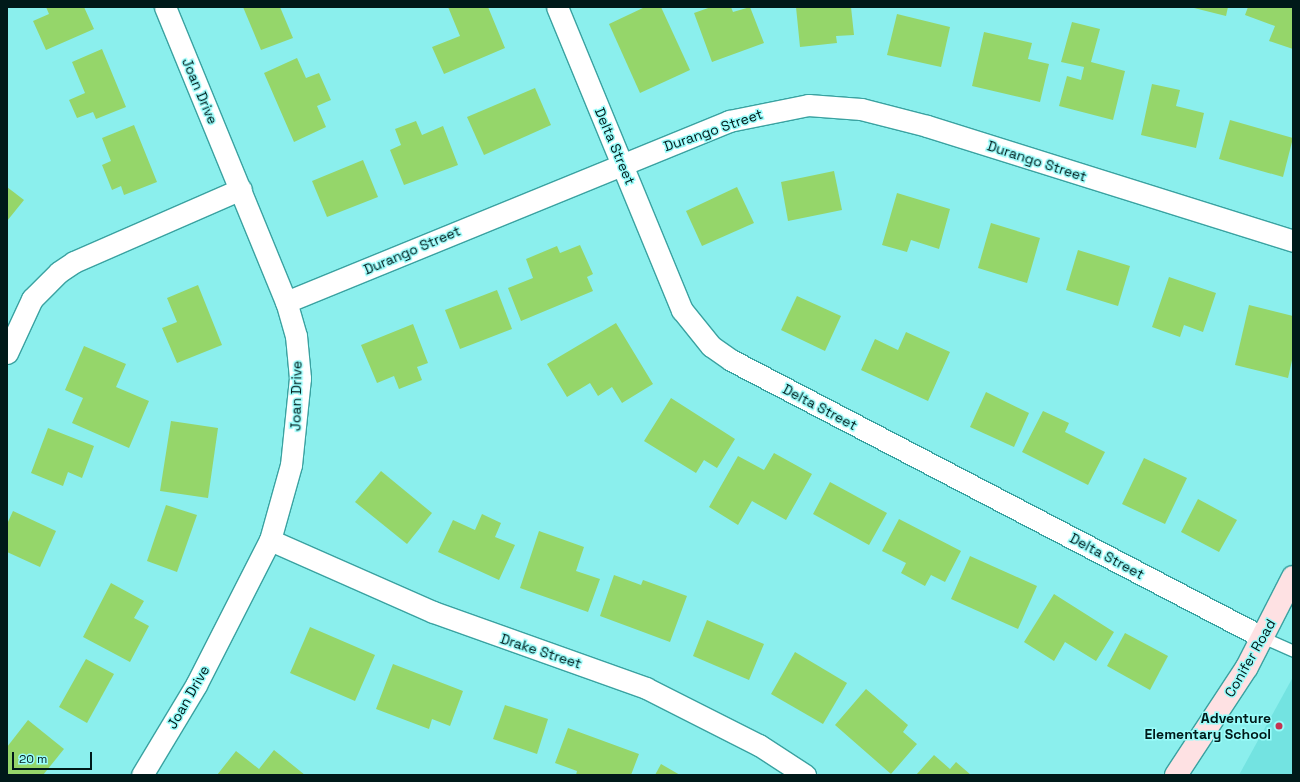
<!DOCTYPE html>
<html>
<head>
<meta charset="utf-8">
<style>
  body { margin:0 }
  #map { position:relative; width:1300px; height:782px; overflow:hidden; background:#8befed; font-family:"Space Grotesk",sans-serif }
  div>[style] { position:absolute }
  .built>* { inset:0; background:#73e3e1 }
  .building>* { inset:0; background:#95d66a }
  .roads { filter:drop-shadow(1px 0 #3aa2a1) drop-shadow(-1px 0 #3aa2a1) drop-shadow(0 1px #3aa2a1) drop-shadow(0 -1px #3aa2a1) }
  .lane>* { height:11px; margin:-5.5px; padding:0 5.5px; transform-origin:5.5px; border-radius:5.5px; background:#fff }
  .street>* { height:21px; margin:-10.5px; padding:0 10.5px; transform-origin:10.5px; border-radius:10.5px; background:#fff }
  .secondary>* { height:22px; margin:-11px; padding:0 11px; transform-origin:11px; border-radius:11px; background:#fee1e3 }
  .dots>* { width:11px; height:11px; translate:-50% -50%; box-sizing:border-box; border:2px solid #99fcfa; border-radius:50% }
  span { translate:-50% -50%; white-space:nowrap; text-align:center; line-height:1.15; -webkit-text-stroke:3px #99fcfa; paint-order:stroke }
  .street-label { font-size:14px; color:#001919 }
  .poi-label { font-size:14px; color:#001919; font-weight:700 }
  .right { translate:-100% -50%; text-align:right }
  .frame { position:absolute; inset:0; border:8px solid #001919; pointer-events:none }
  .scale { position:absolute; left:12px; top:752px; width:80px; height:18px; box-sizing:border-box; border:2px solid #001919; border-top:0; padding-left:5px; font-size:12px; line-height:14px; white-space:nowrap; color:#001919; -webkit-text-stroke:3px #99fcfa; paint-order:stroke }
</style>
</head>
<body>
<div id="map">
  <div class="built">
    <div style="clip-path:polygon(1293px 677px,1293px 775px,1239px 775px)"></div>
  </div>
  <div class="building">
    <div style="clip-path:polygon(46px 7px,84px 7px,94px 29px,46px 50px,33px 21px,49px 14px)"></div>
    <div style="clip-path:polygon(243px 7px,280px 7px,293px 38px,261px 50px)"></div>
    <div style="clip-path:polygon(448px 7px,488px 7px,505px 48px,444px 74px,432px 47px,460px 36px)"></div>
    <div style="clip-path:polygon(645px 7px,661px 7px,690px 70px,640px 93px,609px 24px)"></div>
    <div style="clip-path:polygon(711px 7px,731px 7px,733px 12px,750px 7px,764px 43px,712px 62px,694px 13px)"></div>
    <div style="clip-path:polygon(796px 7px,851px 7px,854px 35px,836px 36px,837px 43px,800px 47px)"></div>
    <div style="clip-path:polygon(1190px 7px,1228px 7px,1226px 16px)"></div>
    <div style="clip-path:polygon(1248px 7px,1293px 7px,1293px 49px,1269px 41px,1275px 26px,1245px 15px)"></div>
    <div style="clip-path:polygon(897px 14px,950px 27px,941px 67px,887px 55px)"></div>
    <div style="clip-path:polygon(1072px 22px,1100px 29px,1091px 62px,1125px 71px,1113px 120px,1059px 106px,1067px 76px,1081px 80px,1084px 67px,1061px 62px)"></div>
    <div style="clip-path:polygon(984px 32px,1032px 43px,1028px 59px,1049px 64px,1040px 102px,972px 86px)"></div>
    <div style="clip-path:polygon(102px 49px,126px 107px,96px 119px,93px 112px,77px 118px,69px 100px,85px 93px,72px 62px)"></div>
    <div style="clip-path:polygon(297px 58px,306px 78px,319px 73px,331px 100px,317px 106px,326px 127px,294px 142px,264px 73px)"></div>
    <div style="clip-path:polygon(1152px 84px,1180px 90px,1176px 106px,1204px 113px,1196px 148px,1141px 135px)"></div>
    <div style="clip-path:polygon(535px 88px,551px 125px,484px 155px,467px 117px)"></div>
    <div style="clip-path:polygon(1230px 120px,1293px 138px,1283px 177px,1219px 159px)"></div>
    <div style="clip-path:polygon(416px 121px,422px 135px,443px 126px,458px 165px,404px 185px,390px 150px,401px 145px,395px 129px)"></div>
    <div style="clip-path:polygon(134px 125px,157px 182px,124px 195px,121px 186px,112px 190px,102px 165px,111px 161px,102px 138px)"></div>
    <div style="clip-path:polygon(363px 160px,378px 197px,327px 217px,312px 181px)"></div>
    <div style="clip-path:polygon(834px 171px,842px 210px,788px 221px,781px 182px)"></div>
    <div style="clip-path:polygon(7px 187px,24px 200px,7px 221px)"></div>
    <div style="clip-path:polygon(737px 187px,754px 223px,702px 246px,686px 211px)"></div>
    <div style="clip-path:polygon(897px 193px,950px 209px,939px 249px,911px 240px,907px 252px,882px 245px)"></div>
    <div style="clip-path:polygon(991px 223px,1040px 238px,1027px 283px,978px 268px)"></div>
    <div style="clip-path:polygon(580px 245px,593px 274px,587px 277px,593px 291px,521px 321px,508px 288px,533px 278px,526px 259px,557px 246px,560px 253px)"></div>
    <div style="clip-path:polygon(1078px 250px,1130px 266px,1118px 306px,1066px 290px)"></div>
    <div style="clip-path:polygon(1169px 277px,1216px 293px,1203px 332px,1184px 325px,1180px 337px,1152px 327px)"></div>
    <div style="clip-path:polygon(198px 285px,222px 345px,177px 363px,162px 328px,177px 322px,167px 298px)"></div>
    <div style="clip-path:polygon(497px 290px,512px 329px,460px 349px,445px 310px)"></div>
    <div style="clip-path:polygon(797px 296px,841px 316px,825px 351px,781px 330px)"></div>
    <div style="clip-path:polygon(1249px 305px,1293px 316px,1293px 356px,1288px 378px,1235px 365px)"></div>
    <div style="clip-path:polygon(616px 323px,653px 384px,622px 403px,612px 387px,598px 396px,590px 383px,567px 397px,547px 364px)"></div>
    <div style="clip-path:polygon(413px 324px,428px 363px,417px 367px,422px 380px,399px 389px,394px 376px,377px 383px,361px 345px)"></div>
    <div style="clip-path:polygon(906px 332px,950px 352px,928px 401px,861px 370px,875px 339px,898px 350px)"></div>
    <div style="clip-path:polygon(84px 346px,126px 364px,116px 387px,149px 401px,129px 448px,72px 423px,83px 398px,65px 390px)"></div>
    <div style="clip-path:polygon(986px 392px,1029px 413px,1014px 447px,970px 427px)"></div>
    <div style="clip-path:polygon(671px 398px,735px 439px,717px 468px,704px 460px,696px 473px,644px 441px)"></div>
    <div style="clip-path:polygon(1043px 411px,1069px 423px,1065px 432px,1105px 452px,1088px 485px,1022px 452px)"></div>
    <div style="clip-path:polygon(171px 421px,218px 428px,208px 498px,160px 491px)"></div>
    <div style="clip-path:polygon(48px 428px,94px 446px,82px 478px,68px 472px,63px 486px,31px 473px)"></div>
    <div style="clip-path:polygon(774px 453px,812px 474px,786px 520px,752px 501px,738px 525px,709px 507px,738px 456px,764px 470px)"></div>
    <div style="clip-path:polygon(1144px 458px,1187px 478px,1165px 524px,1122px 504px)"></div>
    <div style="clip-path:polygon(381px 471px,432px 513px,407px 544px,355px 502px)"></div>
    <div style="clip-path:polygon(830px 482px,887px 513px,869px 545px,813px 514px)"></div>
    <div style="clip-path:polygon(1198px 499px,1237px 520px,1219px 552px,1181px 532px)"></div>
    <div style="clip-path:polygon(166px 505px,197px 515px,177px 572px,147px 561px)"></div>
    <div style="clip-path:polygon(13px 511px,56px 531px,40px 567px,7px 552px,7px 524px)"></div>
    <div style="clip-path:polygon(482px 514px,501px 523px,495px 537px,515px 545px,499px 580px,438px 552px,453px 520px,475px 530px)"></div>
    <div style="clip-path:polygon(899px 519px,961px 551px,945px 582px,931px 575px,925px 586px,901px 573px,906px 563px,882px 551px)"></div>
    <div style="clip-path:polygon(539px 531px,584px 547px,576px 571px,600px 579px,588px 612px,520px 588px)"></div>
    <div style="clip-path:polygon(970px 556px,1037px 586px,1018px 629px,951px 599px)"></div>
    <div style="clip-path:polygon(614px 575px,641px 585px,643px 580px,687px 596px,670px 642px,600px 616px)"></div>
    <div style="clip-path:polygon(111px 583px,144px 601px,134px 618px,149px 626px,130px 662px,83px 637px)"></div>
    <div style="clip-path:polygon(1054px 594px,1114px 632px,1096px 661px,1065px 642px,1054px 661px,1024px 642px)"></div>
    <div style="clip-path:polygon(707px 620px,764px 644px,749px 680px,693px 656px)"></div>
    <div style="clip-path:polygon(310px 627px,375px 655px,355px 701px,290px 673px)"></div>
    <div style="clip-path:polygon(1125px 633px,1168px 656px,1150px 690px,1107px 666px)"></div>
    <div style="clip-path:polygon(795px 652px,847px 683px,823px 724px,771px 694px)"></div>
    <div style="clip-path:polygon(86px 659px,114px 674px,87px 723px,59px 707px)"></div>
    <div style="clip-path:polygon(393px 664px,463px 691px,450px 726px,432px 719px,429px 729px,376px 709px)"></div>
    <div style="clip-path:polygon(866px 689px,908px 725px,903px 732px,917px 744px,891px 774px,835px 725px)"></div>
    <div style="clip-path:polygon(505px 705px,548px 719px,537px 754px,493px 739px)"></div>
    <div style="clip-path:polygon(28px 720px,64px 749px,43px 775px,7px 775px,7px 747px)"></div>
    <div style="clip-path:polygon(568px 728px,639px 754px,631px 775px,576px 775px,577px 771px,555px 763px)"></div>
    <div style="clip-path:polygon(274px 750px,305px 775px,217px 775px,236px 751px,259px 769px)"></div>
    <div style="clip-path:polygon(934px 755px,950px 769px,956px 762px,971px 775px,916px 775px)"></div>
    <div style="clip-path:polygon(661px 764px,680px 775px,655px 775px)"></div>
  </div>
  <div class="roads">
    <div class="lane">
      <div style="left:1262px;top:637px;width:34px;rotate:24deg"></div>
    </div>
    <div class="street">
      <div style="left:557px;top:7px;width:328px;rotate:67.6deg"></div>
      <div style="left:682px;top:310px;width:46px;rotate:51.1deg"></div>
      <div style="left:711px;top:346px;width:24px;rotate:35deg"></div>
      <div style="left:731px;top:360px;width:599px;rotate:27.55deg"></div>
      <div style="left:286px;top:302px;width:479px;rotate:-22.2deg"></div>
      <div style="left:729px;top:121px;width:81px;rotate:-11.4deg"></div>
      <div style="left:808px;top:105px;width:53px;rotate:4.3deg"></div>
      <div style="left:861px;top:109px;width:68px;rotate:14.4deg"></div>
      <div style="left:927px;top:126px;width:384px;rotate:17.4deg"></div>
      <div style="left:7px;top:353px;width:60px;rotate:-65.2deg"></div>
      <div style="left:32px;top:299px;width:38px;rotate:-45deg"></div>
      <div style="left:59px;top:272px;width:18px;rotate:-34deg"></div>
      <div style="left:74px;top:262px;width:182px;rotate:-23.6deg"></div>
      <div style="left:270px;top:540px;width:178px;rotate:23.8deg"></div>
      <div style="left:433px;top:612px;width:226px;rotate:19.6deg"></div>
      <div style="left:646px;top:688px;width:127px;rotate:26.8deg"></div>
      <div style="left:759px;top:745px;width:55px;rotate:33.1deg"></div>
      <div style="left:142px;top:775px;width:105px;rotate:-59deg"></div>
      <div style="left:196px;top:685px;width:163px;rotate:-63deg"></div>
      <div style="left:270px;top:540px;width:78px;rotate:-74.4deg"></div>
      <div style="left:291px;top:465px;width:87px;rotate:-84.1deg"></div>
      <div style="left:300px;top:378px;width:42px;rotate:-95.4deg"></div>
      <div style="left:296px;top:336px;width:35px;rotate:-106deg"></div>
      <div style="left:286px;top:302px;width:319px;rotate:-112.3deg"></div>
    </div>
    <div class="secondary">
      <div style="left:1176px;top:775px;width:129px;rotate:-56.7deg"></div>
      <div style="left:1247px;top:667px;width:101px;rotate:-62.9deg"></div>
    </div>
  </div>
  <div class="dots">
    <div style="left:1279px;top:726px;background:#c43451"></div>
  </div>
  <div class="street-label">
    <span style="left:200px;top:91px;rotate:67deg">Joan Drive</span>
    <span style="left:713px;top:130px;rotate:-19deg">Durango Street</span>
    <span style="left:615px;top:146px;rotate:67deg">Delta Street</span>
    <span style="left:1037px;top:161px;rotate:18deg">Durango Street</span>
    <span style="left:412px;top:250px;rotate:-23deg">Durango Street</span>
    <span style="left:296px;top:396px;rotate:-89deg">Joan Drive</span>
    <span style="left:820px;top:407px;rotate:28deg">Delta Street</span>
    <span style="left:1107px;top:556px;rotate:28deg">Delta Street</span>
    <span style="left:541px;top:651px;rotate:18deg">Drake Street</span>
    <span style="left:1250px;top:658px;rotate:-60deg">Conifer Road</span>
    <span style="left:188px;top:697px;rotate:-60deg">Joan Drive</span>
  </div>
  <div class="poi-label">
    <span class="right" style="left:1271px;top:726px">Adventure<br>Elementary School</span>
  </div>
  <div class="frame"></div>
  <div class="scale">20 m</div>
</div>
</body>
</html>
